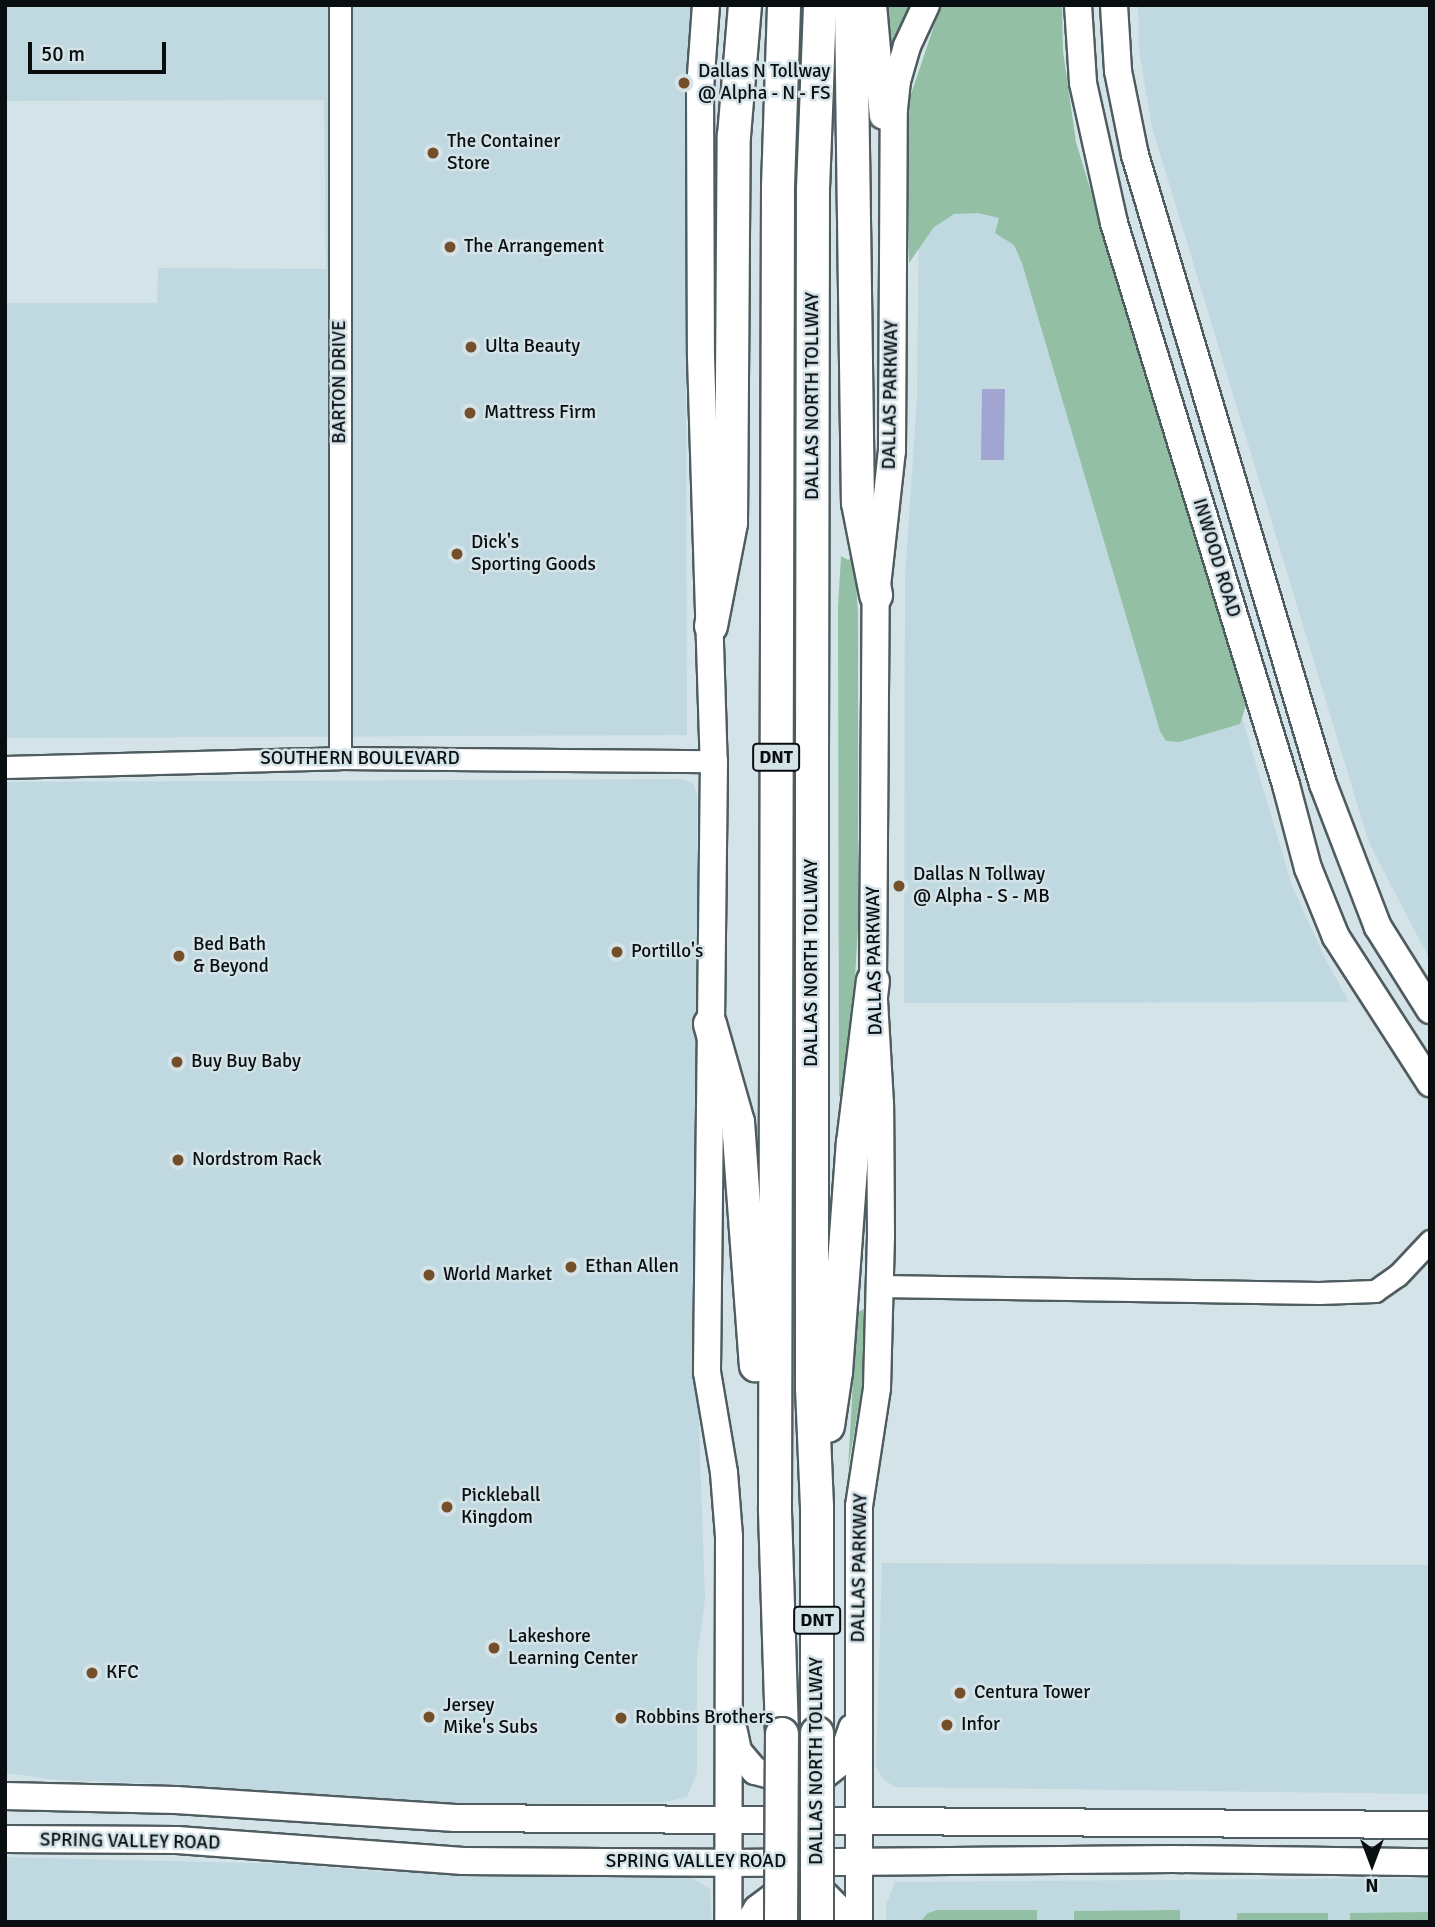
<!DOCTYPE html>
<html>
<head>
<meta charset="utf-8">
<style>
  body { margin:0 }
  #map { position:relative; width:1435px; height:1927px; overflow:hidden; background:#d4e3e8; font-family:Signika,sans-serif }
  div>[style] { position:absolute }
  .built>* { inset:0; background:#c0d8e0 }
  .green>* { inset:0; background:#93c0a4 }
  .water>* { inset:0; background:#a1a5d1 }
  .roads { filter:drop-shadow(2px 0 #4f5c60) drop-shadow(-2px 0 #4f5c60) drop-shadow(0 2px #4f5c60) drop-shadow(0 -2px #4f5c60) }
  .minor>* { height:21px; margin:-10.5px; padding:0 10.5px; transform-origin:10.5px; border-radius:10.5px; background:#fff }
  .major>* { height:26px; margin:-13px; padding:0 13px; transform-origin:13px; border-radius:13px; background:#fff }
  .highway>* { height:32px; margin:-16px; padding:0 16px; transform-origin:16px; border-radius:16px; background:#fff }
  .bridges { filter:drop-shadow(2px 0 #4f5c60) drop-shadow(-2px 0 #4f5c60) drop-shadow(0 2px #4f5c60) drop-shadow(0 -2px #4f5c60) }
  .highway-bridge>* { height:32px; margin:-16px; padding:0 16px; transform-origin:16px; border-radius:16px; background:#fff }
  .dots>* { width:19px; height:19px; translate:-50% -50%; box-sizing:border-box; border:4px solid #d4e3e8; border-radius:50% }
  span { translate:-50% -50%; white-space:nowrap; text-align:center; line-height:1.15; -webkit-text-stroke:5px #d4e3e8; paint-order:stroke }
  .shield-label span { padding:2px 5px; background:#d4e3e8; border:2px solid; border-radius:5px; -webkit-text-stroke-width:0 }
  .shield-label { font-size:18px; color:#090e10; font-weight:700 }
  .poi-label { font-size:19px; color:#090e10 }
  .left { translate:0 -50%; text-align:left }
  .street-label { font-size:19px; color:#090e10 }
  .frame { position:absolute; inset:0; border:7px solid #090e10; pointer-events:none }
  .north { position:absolute; left:1337px; top:1829px; width:70px; height:70px; -webkit-text-stroke:5px #d4e3e8; paint-order:stroke; rotate:180deg; font-size:19px; font-weight:700; line-height:28px; text-align:center; color:#090e10 }
  .north::after { content:''; display:block; margin:auto; width:24px; height:32px; background:#090e10; clip-path:polygon(50% 0,100% 100%,50% 72%,0 100%) }
  .scale { position:absolute; left:28px; top:42px; width:138px; height:32px; box-sizing:border-box; border:4px solid #090e10; border-top:0; padding-left:9px; font-size:21px; line-height:24px; white-space:nowrap; color:#090e10; -webkit-text-stroke:5px #d4e3e8; paint-order:stroke }
</style>
</head>
<body>
<div id="map">
  <div class="built">
    <div style="clip-path:polygon(5px 5px,693px 5px,685px 88px,687px 735px,5px 738px,5px 303px,157px 303px,158px 268px,326px 269px,324px 100px,5px 101px)"></div>
    <div style="clip-path:polygon(1138px 5px,1430px 5px,1430px 960px,1369px 843px,1152px 127px,1139px 51px)"></div>
    <div style="clip-path:polygon(1060px 102px,1292px 886px,1325px 958px,1349px 1002px,904px 1003px,905px 577px,917px 398px,920px 105px)"></div>
    <div style="clip-path:polygon(682px 779px,693px 783px,697px 794px,698px 1396px,705px 1599px,697px 1657px,697px 1773px,687px 1797px,666px 1802px,458px 1805px,358px 1801px,193px 1785px,59px 1780px,5px 1773px,5px 782px)"></div>
    <div style="clip-path:polygon(882px 1563px,1430px 1565px,1430px 1794px,895px 1787px,883px 1779px,876px 1767px)"></div>
    <div style="clip-path:polygon(5px 1857px,290px 1864px,386px 1872px,692px 1878px,710px 1889px,712px 1922px,5px 1922px)"></div>
    <div style="clip-path:polygon(1430px 1878px,1430px 1922px,886px 1922px,886px 1905px,895px 1882px)"></div>
  </div>
  <div class="green">
    <div style="clip-path:polygon(881px 5px,909px 5px,887px 72px)"></div>
    <div style="clip-path:polygon(941px 5px,1062px 5px,1063px 51px,1076px 142px,1246px 705px,1240px 724px,1179px 742px,1166px 741px,1160px 731px,1022px 263px,1014px 245px,995px 233px,999px 218px,978px 213px,954px 214px,934px 227px,909px 263px,907px 106px)"></div>
    <div style="clip-path:polygon(841px 556px,848px 560px,854px 556px,858px 613px,858px 927px,848px 1095px,839px 1096px,838px 607px)"></div>
    <div style="clip-path:polygon(865px 1308px,865px 1370px,848px 1468px,857px 1313px)"></div>
    <div style="clip-path:polygon(937px 1910px,1037px 1910px,1037px 1922px,920px 1922px,928px 1913px)"></div>
    <div style="clip-path:polygon(1180px 1910px,1180px 1922px,1074px 1922px,1074px 1911px)"></div>
    <div style="clip-path:polygon(1430px 1912px,1430px 1922px,1350px 1922px,1350px 1913px)"></div>
    <div style="clip-path:polygon(1237px 1913px,1328px 1913px,1328px 1922px,1237px 1922px)"></div>
  </div>
  <div class="water">
    <div style="clip-path:polygon(982px 389px,1005px 389px,1004px 460px,981px 460px)"></div>
  </div>
  <div class="roads">
    <div class="minor">
      <div style="left:340px;top:758px;width:753px;rotate:-90deg"></div>
      <div style="left:5px;top:767px;width:335px;rotate:-1.5deg"></div>
      <div style="left:340px;top:758px;width:374px;rotate:0.5deg"></div>
      <div style="left:880px;top:1286px;width:439px;rotate:0.9deg"></div>
      <div style="left:1319px;top:1293px;width:56px;rotate:-2deg"></div>
      <div style="left:1375px;top:1291px;width:28px;rotate:-35deg"></div>
      <div style="left:1398px;top:1275px;width:47px;rotate:-46.7deg"></div>
    </div>
    <div class="major">
      <div style="left:706px;top:5px;width:83px;rotate:94.1deg"></div>
      <div style="left:700px;top:88px;width:269px;rotate:89.8deg"></div>
      <div style="left:701px;top:357px;width:404px;rotate:88.2deg"></div>
      <div style="left:714px;top:761px;width:611px;rotate:90.66deg"></div>
      <div style="left:707px;top:1372px;width:102px;rotate:80.4deg"></div>
      <div style="left:724px;top:1473px;width:64px;rotate:85.5deg"></div>
      <div style="left:729px;top:1537px;width:385px;rotate:90.1deg"></div>
      <div style="left:873px;top:5px;width:111px;rotate:84.9deg"></div>
      <div style="left:1078px;top:5px;width:78px;rotate:86.3deg"></div>
      <div style="left:1083px;top:83px;width:143px;rotate:77.5deg"></div>
      <div style="left:1114px;top:223px;width:588px;rotate:72.98deg"></div>
      <div style="left:1286px;top:785px;width:86px;rotate:75.2deg"></div>
      <div style="left:1308px;top:868px;width:74px;rotate:67.9deg"></div>
      <div style="left:1336px;top:937px;width:174px;rotate:57.2deg"></div>
      <div style="left:1114px;top:5px;width:66px;rotate:86.5deg"></div>
      <div style="left:1118px;top:71px;width:86px;rotate:78.6deg"></div>
      <div style="left:1135px;top:155px;width:656px;rotate:73.36deg"></div>
      <div style="left:1323px;top:784px;width:153px;rotate:69deg"></div>
      <div style="left:1378px;top:927px;width:98px;rotate:57.9deg"></div>
      <div style="left:734px;top:1732px;width:19px;rotate:78deg"></div>
      <div style="left:738px;top:1751px;width:26px;rotate:50deg"></div>
      <div style="left:755px;top:1771px;width:35px;rotate:15deg"></div>
      <div style="left:789px;top:1780px;width:19px"></div>
      <div style="left:808px;top:1780px;width:14px;rotate:-12deg"></div>
      <div style="left:822px;top:1777px;width:23px;rotate:-38deg"></div>
      <div style="left:840px;top:1763px;width:37px;rotate:-71deg"></div>
      <div style="left:5px;top:1796px;width:171px;rotate:1.3deg"></div>
      <div style="left:176px;top:1800px;width:280px;rotate:3.7deg"></div>
      <div style="left:455px;top:1818px;width:975px;rotate:0.41deg"></div>
      <div style="left:5px;top:1839px;width:172px;rotate:0.3deg"></div>
      <div style="left:177px;top:1840px;width:287px;rotate:4.2deg"></div>
      <div style="left:463px;top:1861px;width:265px;rotate:0.4deg"></div>
      <div style="left:728px;top:1863px;width:445px;rotate:-0.5deg"></div>
      <div style="left:1173px;top:1859px;width:257px;rotate:0.7deg"></div>
      <div style="left:749px;top:1922px;width:15px;rotate:-58deg"></div>
      <div style="left:757px;top:1909px;width:20px;rotate:-37deg"></div>
      <div style="left:773px;top:1897px;width:30px;rotate:-12deg"></div>
      <div style="left:802px;top:1891px;width:23px;rotate:10deg"></div>
      <div style="left:825px;top:1895px;width:38px;rotate:45deg"></div>
      <div style="left:859px;top:1922px;width:416px;rotate:-90deg"></div>
      <div style="left:859px;top:1506px;width:119px;rotate:-81.3deg"></div>
      <div style="left:877px;top:1388px;width:153px;rotate:-88.5deg"></div>
      <div style="left:881px;top:1235px;width:131px;rotate:-90.4deg"></div>
      <div style="left:880px;top:1104px;width:123px;rotate:-93.3deg"></div>
      <div style="left:873px;top:981px;width:386px;rotate:-89.6deg"></div>
      <div style="left:876px;top:595px;width:145px;rotate:-83.7deg"></div>
      <div style="left:892px;top:451px;width:342px;rotate:-89.7deg"></div>
      <div style="left:894px;top:109px;width:28px;rotate:-84deg"></div>
      <div style="left:897px;top:81px;width:36px;rotate:-74deg"></div>
      <div style="left:907px;top:46px;width:45px;rotate:-65.1deg"></div>
    </div>
    <div class="highway">
      <div style="left:851px;top:5px;width:498px;rotate:89.2deg"></div>
      <div style="left:858px;top:503px;width:94px;rotate:78.9deg"></div>
      <div style="left:711px;top:626px;width:105px;rotate:-79deg"></div>
      <div style="left:731px;top:523px;width:387px;rotate:-89.6deg"></div>
      <div style="left:734px;top:136px;width:131px;rotate:-85.2deg"></div>
      <div style="left:710px;top:1024px;width:102px;rotate:74.1deg"></div>
      <div style="left:738px;top:1122px;width:244px;rotate:85.8deg"></div>
      <div style="left:828px;top:1426px;width:55px;rotate:-81.6deg"></div>
      <div style="left:836px;top:1372px;width:230px;rotate:-85.8deg"></div>
      <div style="left:853px;top:1143px;width:163px;rotate:-83deg"></div>
      <div style="left:817px;top:1733px;width:226px;rotate:-90deg"></div>
      <div style="left:817px;top:1507px;width:120px;rotate:-92.4deg"></div>
      <div style="left:812px;top:1387px;width:627px;rotate:-90deg"></div>
      <div style="left:812px;top:760px;width:571px;rotate:-89.9deg"></div>
      <div style="left:813px;top:189px;width:184px;rotate:-87.8deg"></div>
      <div style="left:782px;top:1734px;width:226px;rotate:-91.8deg"></div>
      <div style="left:775px;top:1508px;width:1321px;rotate:-89.87deg"></div>
      <div style="left:778px;top:187px;width:182px;rotate:-88.1deg"></div>
    </div>
  </div>
  <div class="bridges">
    <div class="highway-bridge">
      <div style="left:781px;top:1922px;width:188px;rotate:-89.7deg"></div>
      <div style="left:817px;top:1922px;width:189px;rotate:-90deg"></div>
    </div>
  </div>
  <div class="dots">
    <div style="left:684px;top:83px;background:#744f2a"></div>
    <div style="left:433px;top:153px;background:#744f2a"></div>
    <div style="left:450px;top:247px;background:#744f2a"></div>
    <div style="left:471px;top:347px;background:#744f2a"></div>
    <div style="left:470px;top:413px;background:#744f2a"></div>
    <div style="left:457px;top:554px;background:#744f2a"></div>
    <div style="left:899px;top:886px;background:#744f2a"></div>
    <div style="left:617px;top:952px;background:#744f2a"></div>
    <div style="left:179px;top:956px;background:#744f2a"></div>
    <div style="left:177px;top:1062px;background:#744f2a"></div>
    <div style="left:178px;top:1160px;background:#744f2a"></div>
    <div style="left:571px;top:1267px;background:#744f2a"></div>
    <div style="left:429px;top:1275px;background:#744f2a"></div>
    <div style="left:447px;top:1507px;background:#744f2a"></div>
    <div style="left:494px;top:1648px;background:#744f2a"></div>
    <div style="left:92px;top:1673px;background:#744f2a"></div>
    <div style="left:960px;top:1693px;background:#744f2a"></div>
    <div style="left:429px;top:1717px;background:#744f2a"></div>
    <div style="left:621px;top:1718px;background:#744f2a"></div>
    <div style="left:947px;top:1725px;background:#744f2a"></div>
  </div>
  <div class="shield-label">
    <span style="left:776px;top:757px">DNT</span>
    <span style="left:817px;top:1620px">DNT</span>
  </div>
  <div class="poi-label">
    <span class="left" style="left:698px;top:83px">Dallas N Tollway<br>@ Alpha - N - FS</span>
    <span class="left" style="left:447px;top:153px">The Container<br>Store</span>
    <span class="left" style="left:464px;top:247px">The Arrangement</span>
    <span class="left" style="left:485px;top:347px">Ulta Beauty</span>
    <span class="left" style="left:484px;top:413px">Mattress Firm</span>
    <span class="left" style="left:471px;top:554px">Dick's<br>Sporting Goods</span>
    <span class="left" style="left:913px;top:886px">Dallas N Tollway<br>@ Alpha - S - MB</span>
    <span class="left" style="left:193px;top:956px">Bed Bath<br>&amp; Beyond</span>
    <span class="left" style="left:631px;top:952px">Portillo's</span>
    <span class="left" style="left:191px;top:1062px">Buy Buy Baby</span>
    <span class="left" style="left:192px;top:1160px">Nordstrom Rack</span>
    <span class="left" style="left:585px;top:1267px">Ethan Allen</span>
    <span class="left" style="left:443px;top:1275px">World Market</span>
    <span class="left" style="left:461px;top:1507px">Pickleball<br>Kingdom</span>
    <span class="left" style="left:508px;top:1648px">Lakeshore<br>Learning Center</span>
    <span class="left" style="left:106px;top:1673px">KFC</span>
    <span class="left" style="left:974px;top:1693px">Centura Tower</span>
    <span class="left" style="left:443px;top:1717px">Jersey<br>Mike's Subs</span>
    <span class="left" style="left:635px;top:1718px">Robbins Brothers</span>
    <span class="left" style="left:961px;top:1725px">Infor</span>
  </div>
  <div class="street-label">
    <span style="left:340px;top:382px;rotate:-90deg">BARTON DRIVE</span>
    <span style="left:891px;top:395px;rotate:-89deg">DALLAS PARKWAY</span>
    <span style="left:813px;top:396px;rotate:-90deg">DALLAS NORTH TOLLWAY</span>
    <span style="left:1216px;top:558px;rotate:73deg">INWOOD ROAD</span>
    <span style="left:360px;top:759px">SOUTHERN BOULEVARD</span>
    <span style="left:875px;top:961px;rotate:-91deg">DALLAS PARKWAY</span>
    <span style="left:812px;top:963px;rotate:-90deg">DALLAS NORTH TOLLWAY</span>
    <span style="left:860px;top:1568px;rotate:-89deg">DALLAS PARKWAY</span>
    <span style="left:817px;top:1761px;rotate:-90deg">DALLAS NORTH TOLLWAY</span>
    <span style="left:130px;top:1842px;rotate:1deg">SPRING VALLEY ROAD</span>
    <span style="left:696px;top:1862px">SPRING VALLEY ROAD</span>
  </div>
  <div class="frame"></div>
  <div class="north">N</div>
  <div class="scale">50 m</div>
</div>
</body>
</html>
